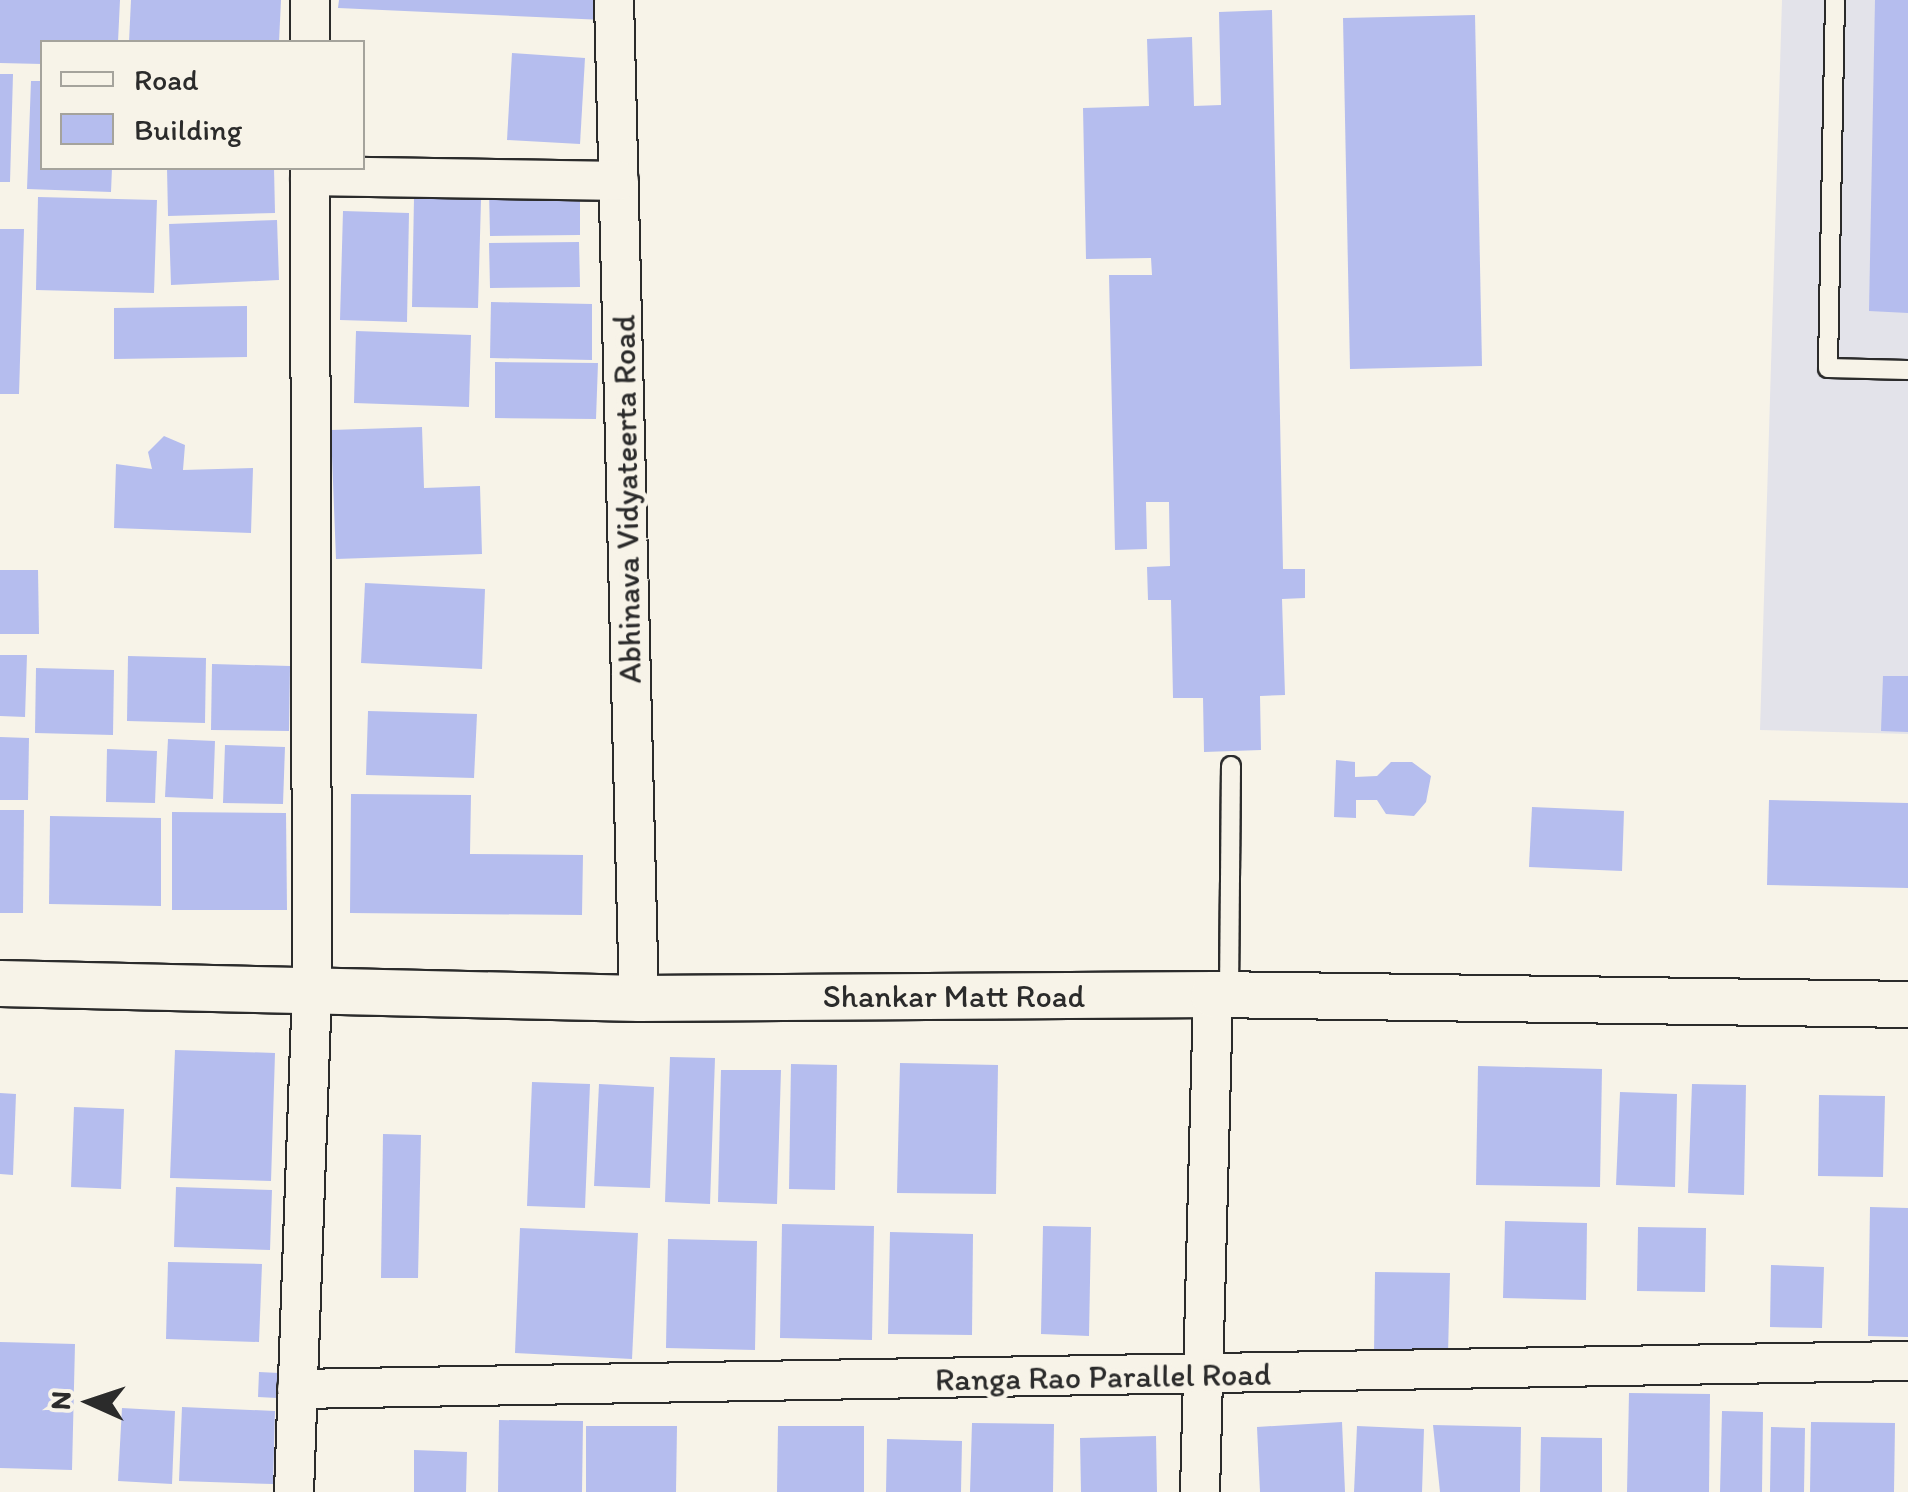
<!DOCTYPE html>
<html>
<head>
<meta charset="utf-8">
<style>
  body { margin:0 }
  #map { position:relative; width:1908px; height:1492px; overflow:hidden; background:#f7f3e8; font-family:Itim,sans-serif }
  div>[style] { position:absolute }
  .built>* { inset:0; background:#e3e3ea }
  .building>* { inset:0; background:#b5bdee }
  .roads { filter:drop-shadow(2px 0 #2b2b2b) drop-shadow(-2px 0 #2b2b2b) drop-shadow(0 2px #2b2b2b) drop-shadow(0 -2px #2b2b2b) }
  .service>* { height:18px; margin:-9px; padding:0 9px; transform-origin:9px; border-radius:9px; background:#f7f3e8 }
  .minor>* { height:38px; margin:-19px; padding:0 19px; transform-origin:19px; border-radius:19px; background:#f7f3e8 }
  .tertiary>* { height:45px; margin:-22.5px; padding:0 22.5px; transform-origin:22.5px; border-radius:22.5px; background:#f7f3e8 }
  span { translate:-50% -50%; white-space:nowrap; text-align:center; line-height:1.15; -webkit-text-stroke:10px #f7f3e8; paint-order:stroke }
  .street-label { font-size:32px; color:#2b2b2b }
  .legend { position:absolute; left:40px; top:40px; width:325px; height:130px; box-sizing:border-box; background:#f7f3e8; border:2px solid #a5a39c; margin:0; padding:12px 18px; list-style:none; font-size:30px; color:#2b2b2b }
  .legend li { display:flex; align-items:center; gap:20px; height:50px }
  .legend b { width:50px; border:2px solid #a5a39c }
  .north { position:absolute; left:40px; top:1352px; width:100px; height:100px; -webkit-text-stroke:8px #f7f3e8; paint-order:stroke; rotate:273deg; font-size:28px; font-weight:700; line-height:40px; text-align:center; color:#2b2b2b }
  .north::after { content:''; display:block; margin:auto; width:35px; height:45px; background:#2b2b2b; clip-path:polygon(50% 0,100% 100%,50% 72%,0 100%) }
</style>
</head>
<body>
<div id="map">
  <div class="built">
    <div style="clip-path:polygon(1782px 0,1908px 0,1908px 734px,1760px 730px)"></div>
  </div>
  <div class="building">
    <div style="clip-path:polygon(0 0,120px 0,118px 42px,42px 42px,42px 64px,0 63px)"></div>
    <div style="clip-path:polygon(131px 0,281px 0,279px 42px,129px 42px)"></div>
    <div style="clip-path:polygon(339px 0,605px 0,604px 20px,338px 8px)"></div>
    <div style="clip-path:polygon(1875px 0,1908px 0,1908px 313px,1869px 311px)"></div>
    <div style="clip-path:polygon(1272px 10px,1283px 569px,1305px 569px,1305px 598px,1282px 599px,1285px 695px,1260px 696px,1261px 750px,1204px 752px,1203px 698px,1173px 698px,1171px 600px,1148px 600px,1147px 567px,1170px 566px,1169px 502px,1146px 502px,1147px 549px,1115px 550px,1109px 275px,1152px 275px,1151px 258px,1086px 259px,1083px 108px,1149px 106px,1147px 39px,1192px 37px,1194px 106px,1221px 105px,1219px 12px)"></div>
    <div style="clip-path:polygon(1475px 15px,1482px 366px,1350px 369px,1343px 18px)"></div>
    <div style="clip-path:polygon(512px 53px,585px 58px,580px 144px,507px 140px)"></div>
    <div style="clip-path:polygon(0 74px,13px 74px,10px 182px,0 182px)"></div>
    <div style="clip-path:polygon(31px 81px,42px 81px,42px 168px,112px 168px,111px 192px,27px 189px)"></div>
    <div style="clip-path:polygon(167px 168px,274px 168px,275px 213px,168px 216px)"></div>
    <div style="clip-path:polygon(580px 189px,580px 235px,490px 236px,489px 190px)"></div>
    <div style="clip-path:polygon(38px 197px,157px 200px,154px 293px,36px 290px)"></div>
    <div style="clip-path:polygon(414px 198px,481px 200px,478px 308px,412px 307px)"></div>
    <div style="clip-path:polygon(343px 211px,409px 213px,407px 322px,340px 320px)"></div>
    <div style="clip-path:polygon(277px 220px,279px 280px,171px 285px,169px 224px)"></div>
    <div style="clip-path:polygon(0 229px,24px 229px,19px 394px,0 394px)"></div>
    <div style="clip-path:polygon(579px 242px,580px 287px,490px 288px,489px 243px)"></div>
    <div style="clip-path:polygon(491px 302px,592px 304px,592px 360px,490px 358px)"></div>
    <div style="clip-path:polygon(247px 306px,247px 357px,114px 359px,114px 308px)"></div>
    <div style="clip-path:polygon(356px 331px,471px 335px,469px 407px,354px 403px)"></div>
    <div style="clip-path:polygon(495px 362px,598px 363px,596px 419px,495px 418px)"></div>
    <div style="clip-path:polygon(422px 427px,424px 488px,480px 486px,482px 554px,336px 559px,331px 430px)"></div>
    <div style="clip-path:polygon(164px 436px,185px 445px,183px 470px,253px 468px,251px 533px,114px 528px,116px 464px,152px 469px,148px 452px)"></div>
    <div style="clip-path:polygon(0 570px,38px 570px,39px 634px,0 634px)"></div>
    <div style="clip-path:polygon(365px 583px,485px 589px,482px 669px,361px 663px)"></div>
    <div style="clip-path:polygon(0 655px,27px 655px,25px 717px,0 716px)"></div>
    <div style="clip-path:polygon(128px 656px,206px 658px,205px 723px,127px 721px)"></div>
    <div style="clip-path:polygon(212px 664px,290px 666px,289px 731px,211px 730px)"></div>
    <div style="clip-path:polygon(36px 668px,114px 670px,113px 735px,35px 733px)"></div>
    <div style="clip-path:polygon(1883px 676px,1908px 676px,1908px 732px,1881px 731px)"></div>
    <div style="clip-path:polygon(368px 711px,477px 714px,474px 778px,366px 775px)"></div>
    <div style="clip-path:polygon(0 737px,29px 738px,28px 800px,0 800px)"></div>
    <div style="clip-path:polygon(168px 739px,215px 741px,213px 799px,165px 797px)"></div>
    <div style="clip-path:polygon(225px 745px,285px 747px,283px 804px,223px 803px)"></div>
    <div style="clip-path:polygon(107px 749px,157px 751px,155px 803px,106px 802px)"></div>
    <div style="clip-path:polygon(1336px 760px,1355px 762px,1355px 777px,1377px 776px,1391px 762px,1412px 762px,1431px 776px,1426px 802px,1414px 816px,1386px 814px,1377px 800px,1356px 800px,1356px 818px,1334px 817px)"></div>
    <div style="clip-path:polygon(351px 794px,471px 795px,470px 854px,583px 855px,582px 915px,350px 913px)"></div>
    <div style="clip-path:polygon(1769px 800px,1908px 803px,1908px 888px,1767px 885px)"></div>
    <div style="clip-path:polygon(1532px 807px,1624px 811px,1622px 871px,1529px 867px)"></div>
    <div style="clip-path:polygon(0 810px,24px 810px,23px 913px,0 913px)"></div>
    <div style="clip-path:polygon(172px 812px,286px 813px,287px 910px,172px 910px)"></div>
    <div style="clip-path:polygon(50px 816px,161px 818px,161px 906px,49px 904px)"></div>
    <div style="clip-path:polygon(175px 1050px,275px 1053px,271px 1181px,170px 1178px)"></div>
    <div style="clip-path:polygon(670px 1057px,715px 1058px,710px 1204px,665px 1202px)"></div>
    <div style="clip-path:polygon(900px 1063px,998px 1065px,996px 1194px,897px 1193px)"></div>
    <div style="clip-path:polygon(791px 1064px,837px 1065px,835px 1190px,789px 1189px)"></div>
    <div style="clip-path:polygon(1478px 1066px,1602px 1069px,1600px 1187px,1476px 1185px)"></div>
    <div style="clip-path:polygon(721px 1070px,781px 1070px,777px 1204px,718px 1202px)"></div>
    <div style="clip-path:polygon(532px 1082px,590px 1084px,585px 1208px,527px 1206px)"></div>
    <div style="clip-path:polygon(599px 1084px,654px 1087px,650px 1188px,594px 1186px)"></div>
    <div style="clip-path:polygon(1692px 1084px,1746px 1085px,1744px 1195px,1688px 1193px)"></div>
    <div style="clip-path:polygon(1620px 1092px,1677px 1094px,1675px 1187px,1616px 1185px)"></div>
    <div style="clip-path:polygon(0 1093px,16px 1094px,13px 1175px,0 1174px)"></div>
    <div style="clip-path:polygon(1819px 1095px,1885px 1096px,1883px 1177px,1818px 1176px)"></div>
    <div style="clip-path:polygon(74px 1107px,124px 1109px,121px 1189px,71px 1187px)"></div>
    <div style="clip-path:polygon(383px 1134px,421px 1135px,418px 1278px,381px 1278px)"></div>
    <div style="clip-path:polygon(176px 1187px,272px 1190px,270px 1250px,174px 1247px)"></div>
    <div style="clip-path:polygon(1870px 1207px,1908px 1208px,1908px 1337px,1868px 1336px)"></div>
    <div style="clip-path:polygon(1505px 1221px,1587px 1223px,1586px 1300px,1503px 1298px)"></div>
    <div style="clip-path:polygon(782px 1224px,874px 1226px,872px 1340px,780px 1338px)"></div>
    <div style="clip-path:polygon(1043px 1226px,1091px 1227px,1089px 1336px,1041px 1334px)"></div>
    <div style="clip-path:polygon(1638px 1227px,1706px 1228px,1705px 1292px,1637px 1291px)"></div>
    <div style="clip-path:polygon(520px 1228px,638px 1233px,632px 1359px,515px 1353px)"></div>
    <div style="clip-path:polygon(890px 1232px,973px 1234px,972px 1335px,888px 1334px)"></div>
    <div style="clip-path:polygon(668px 1239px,757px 1241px,755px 1350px,666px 1348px)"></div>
    <div style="clip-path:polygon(168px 1262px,262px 1264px,259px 1342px,166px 1339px)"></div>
    <div style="clip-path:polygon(1771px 1265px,1824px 1267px,1822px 1328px,1770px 1327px)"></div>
    <div style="clip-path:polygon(1375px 1272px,1450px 1273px,1448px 1354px,1374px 1353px)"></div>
    <div style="clip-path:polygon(0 1342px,75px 1344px,72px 1470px,0 1468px)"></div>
    <div style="clip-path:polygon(259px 1372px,279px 1373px,277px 1398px,258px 1397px)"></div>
    <div style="clip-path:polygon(1629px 1393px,1710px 1394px,1709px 1492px,1627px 1492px)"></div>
    <div style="clip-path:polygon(182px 1407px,275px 1411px,273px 1484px,179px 1481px)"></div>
    <div style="clip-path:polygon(122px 1408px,175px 1411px,172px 1484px,118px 1481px)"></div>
    <div style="clip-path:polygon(1722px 1411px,1763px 1412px,1762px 1492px,1720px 1492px)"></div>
    <div style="clip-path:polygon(499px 1420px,583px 1421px,582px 1492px,498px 1492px)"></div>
    <div style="clip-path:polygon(1342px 1422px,1345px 1492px,1260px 1492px,1257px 1427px)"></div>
    <div style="clip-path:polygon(1811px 1422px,1895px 1423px,1894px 1492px,1810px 1492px)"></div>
    <div style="clip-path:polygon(972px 1423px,1054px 1424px,1053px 1492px,970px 1492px)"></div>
    <div style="clip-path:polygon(1433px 1425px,1521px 1427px,1520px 1492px,1440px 1492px)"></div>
    <div style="clip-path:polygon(586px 1426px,677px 1426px,676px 1492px,586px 1492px)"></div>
    <div style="clip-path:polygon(778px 1426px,864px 1426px,864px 1492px,777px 1492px)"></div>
    <div style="clip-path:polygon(1357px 1426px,1424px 1429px,1422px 1492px,1354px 1492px)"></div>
    <div style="clip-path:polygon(1771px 1427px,1805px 1428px,1804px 1492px,1770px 1492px)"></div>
    <div style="clip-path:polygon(1156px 1436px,1157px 1492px,1081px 1492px,1080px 1438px)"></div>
    <div style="clip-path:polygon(1541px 1437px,1602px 1438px,1602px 1492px,1540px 1492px)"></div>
    <div style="clip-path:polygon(887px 1439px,962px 1441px,961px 1492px,886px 1492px)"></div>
    <div style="clip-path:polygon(414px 1450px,467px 1452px,466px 1492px,414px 1492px)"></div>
  </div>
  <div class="roads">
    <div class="service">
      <div style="left:1835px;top:0;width:368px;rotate:91.1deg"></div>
      <div style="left:1828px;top:368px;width:80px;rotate:1.4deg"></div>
      <div style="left:1229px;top:994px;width:228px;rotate:-89.5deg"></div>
    </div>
    <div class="minor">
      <div style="left:310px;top:0;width:42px;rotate:90deg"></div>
      <div style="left:614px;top:0;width:998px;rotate:88.57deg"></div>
      <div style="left:310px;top:176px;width:309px;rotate:0.9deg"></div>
      <div style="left:297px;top:1389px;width:1611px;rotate:-1deg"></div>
      <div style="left:294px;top:1492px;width:504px;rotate:-87.95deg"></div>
      <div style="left:312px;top:988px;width:820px;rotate:-90.14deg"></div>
      <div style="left:1200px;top:1492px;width:498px;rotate:-88.5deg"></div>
    </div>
    <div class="tertiary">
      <div style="left:0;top:983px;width:639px;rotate:1.34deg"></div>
      <div style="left:639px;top:998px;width:574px;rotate:-0.4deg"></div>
      <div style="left:1213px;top:994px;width:695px;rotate:0.82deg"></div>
    </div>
  </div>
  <div class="street-label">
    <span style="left:627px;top:499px;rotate:-91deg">Abhinava Vidyateerta Road</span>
    <span style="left:954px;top:996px">Shankar Matt Road</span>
    <span style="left:1103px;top:1377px;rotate:-1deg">Ranga Rao Parallel Road</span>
  </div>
  <ul class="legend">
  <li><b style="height:12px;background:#f7f3e8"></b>Road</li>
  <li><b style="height:28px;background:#b5bdee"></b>Building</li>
  </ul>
  <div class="north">N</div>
</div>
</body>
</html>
